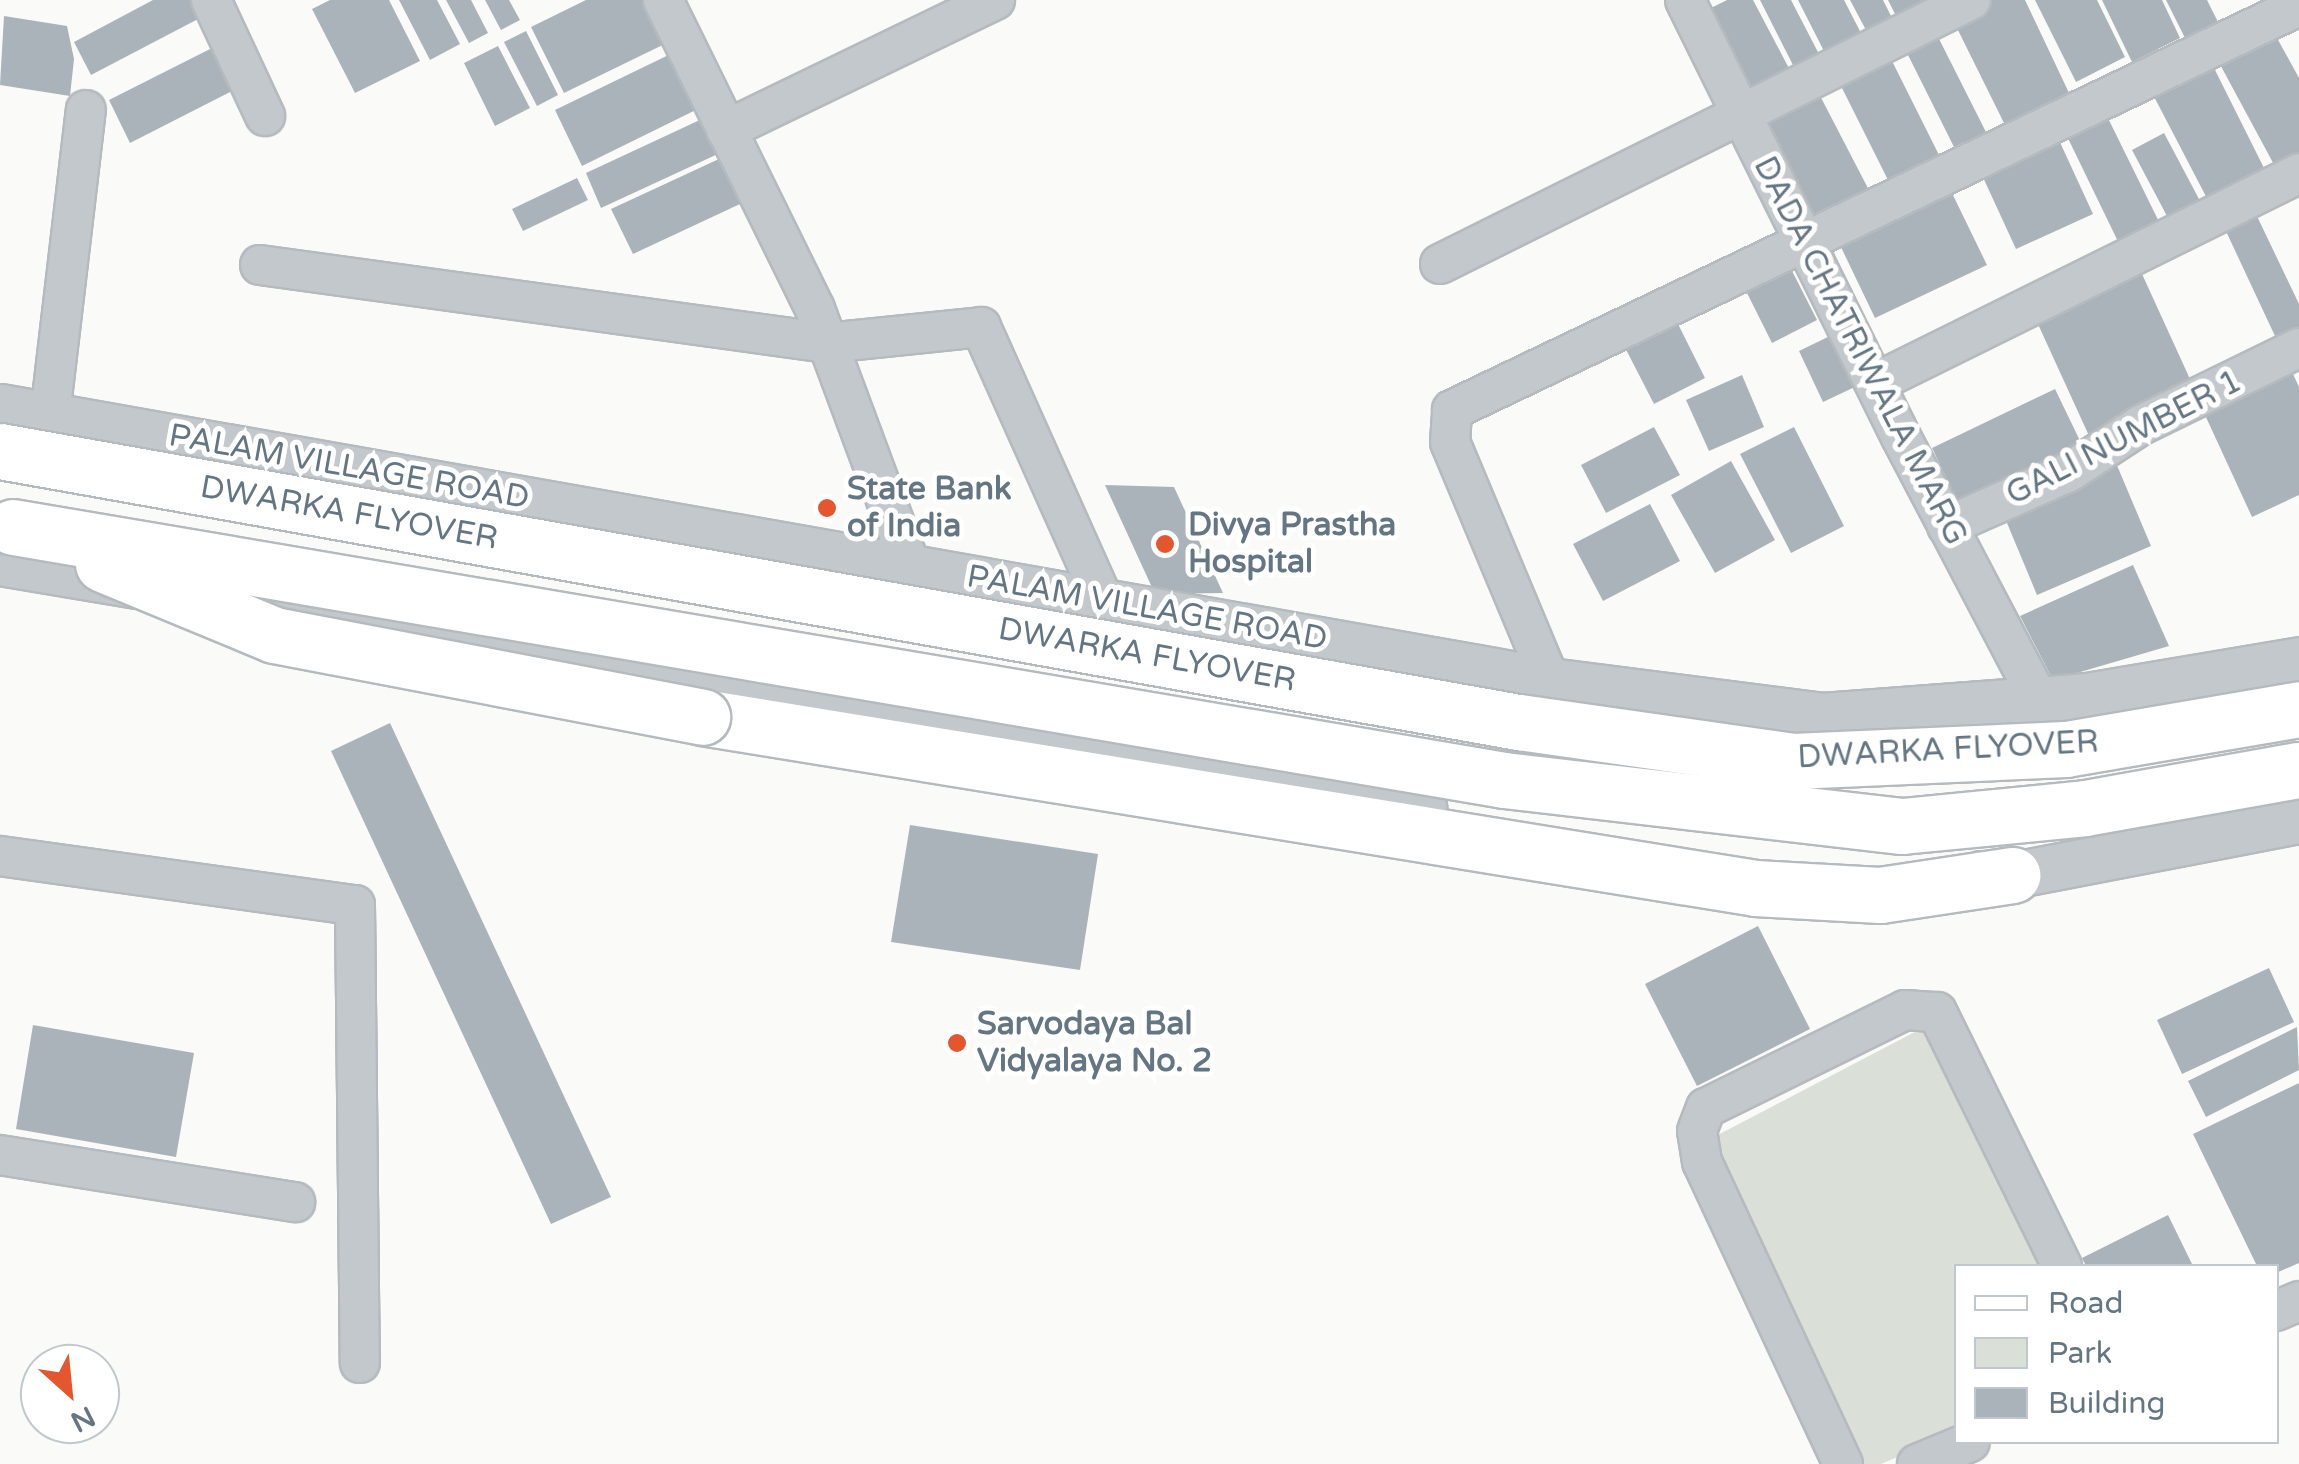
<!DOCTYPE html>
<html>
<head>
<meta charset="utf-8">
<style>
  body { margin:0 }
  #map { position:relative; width:2299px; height:1464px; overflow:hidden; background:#fafaf8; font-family:"Varela Round",sans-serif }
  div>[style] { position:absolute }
  .green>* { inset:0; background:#dadfd7 }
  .building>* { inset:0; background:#aab3b9 }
  .roads { filter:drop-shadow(2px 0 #b5babe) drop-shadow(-2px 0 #b5babe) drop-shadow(0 2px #b5babe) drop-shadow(0 -2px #b5babe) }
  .minor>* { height:38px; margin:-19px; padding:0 19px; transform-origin:19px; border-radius:19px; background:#c3c8cc }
  .tertiary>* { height:45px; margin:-22.5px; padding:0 22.5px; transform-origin:22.5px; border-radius:22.5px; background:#c3c8cc }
  .primary>* { height:55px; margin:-27.5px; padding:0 27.5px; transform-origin:27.5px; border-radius:27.5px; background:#fff }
  .bridges { filter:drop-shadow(2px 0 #b5babe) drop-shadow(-2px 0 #b5babe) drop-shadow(0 2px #b5babe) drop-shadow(0 -2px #b5babe) }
  .primary-bridge>* { height:55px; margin:-27.5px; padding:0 27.5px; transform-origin:27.5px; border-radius:27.5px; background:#fff }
  .dots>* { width:28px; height:28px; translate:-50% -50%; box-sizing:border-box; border:5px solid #fff; border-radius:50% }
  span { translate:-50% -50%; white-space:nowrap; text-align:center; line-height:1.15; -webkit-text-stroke:10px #fff; paint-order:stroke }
  .street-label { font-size:32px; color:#657683 }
  .poi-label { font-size:32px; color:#657683; font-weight:700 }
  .left { translate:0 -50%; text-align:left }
  .legend { position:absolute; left:1954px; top:1264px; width:325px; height:180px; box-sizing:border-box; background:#fff; border:2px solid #c1c8cd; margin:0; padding:12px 18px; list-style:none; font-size:30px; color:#657683 }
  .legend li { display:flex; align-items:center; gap:20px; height:50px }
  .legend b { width:50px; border:2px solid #c1c8cd }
  .north { position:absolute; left:20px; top:1344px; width:100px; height:100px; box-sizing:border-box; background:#fff; border:2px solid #c1c8cd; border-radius:50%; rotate:153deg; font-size:28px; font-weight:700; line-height:40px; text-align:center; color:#657683 }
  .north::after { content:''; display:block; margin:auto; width:35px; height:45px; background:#e4572e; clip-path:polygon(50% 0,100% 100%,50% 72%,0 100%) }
</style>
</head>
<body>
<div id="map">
  <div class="green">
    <div style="clip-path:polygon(1932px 1023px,2048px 1266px,1956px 1266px,1956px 1432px,1881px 1464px,1863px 1464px,1710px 1139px)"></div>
  </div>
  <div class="building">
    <div style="clip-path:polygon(153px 0,190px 0,200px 18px,91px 75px,74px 42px)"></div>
    <div style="clip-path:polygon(330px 0,389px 0,420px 61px,355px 93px,312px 9px)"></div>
    <div style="clip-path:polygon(399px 0,437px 0,460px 44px,430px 60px)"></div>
    <div style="clip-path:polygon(446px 0,471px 0,488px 33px,469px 43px)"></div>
    <div style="clip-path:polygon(485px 0,509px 0,520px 20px,501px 30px)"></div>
    <div style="clip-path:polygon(586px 0,658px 0,677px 38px,564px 93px,531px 27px)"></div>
    <div style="clip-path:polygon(1727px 0,1753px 0,1792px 74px,1753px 94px,1709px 9px)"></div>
    <div style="clip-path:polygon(1760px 0,1791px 0,1820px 56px,1795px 69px)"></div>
    <div style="clip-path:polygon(1798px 0,1844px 0,1864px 39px,1827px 57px)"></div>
    <div style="clip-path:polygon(1850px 0,1883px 0,1893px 20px,1867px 32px)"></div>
    <div style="clip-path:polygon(1888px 0,1937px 0,1898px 20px)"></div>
    <div style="clip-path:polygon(1982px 0,2025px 0,2070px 95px,2005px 125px,1950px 14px)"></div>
    <div style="clip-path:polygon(2035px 0,2097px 0,2125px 57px,2076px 82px)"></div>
    <div style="clip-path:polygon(2102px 0,2162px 0,2180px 38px,2132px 62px)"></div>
    <div style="clip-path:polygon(2166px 0,2207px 0,2220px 26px,2187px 42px)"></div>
    <div style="clip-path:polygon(4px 16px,67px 26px,74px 59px,70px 96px,0 85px)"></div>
    <div style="clip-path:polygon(1932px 25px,1988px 136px,1956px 151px,1901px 41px)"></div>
    <div style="clip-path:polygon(2271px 27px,2299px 78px,2299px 161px,2278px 172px,2216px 57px)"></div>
    <div style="clip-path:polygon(526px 31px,558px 95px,537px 106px,504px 42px)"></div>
    <div style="clip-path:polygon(498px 46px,530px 108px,495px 126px,464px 63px)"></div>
    <div style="clip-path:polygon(214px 47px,236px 89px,130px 143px,109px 100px)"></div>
    <div style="clip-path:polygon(683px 48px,710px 103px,582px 166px,555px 110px)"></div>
    <div style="clip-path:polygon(1888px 53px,1939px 155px,1888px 180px,1837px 78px)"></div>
    <div style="clip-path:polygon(2209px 58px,2269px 178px,2212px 208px,2149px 87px)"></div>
    <div style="clip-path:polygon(1816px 88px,1871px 194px,1808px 226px,1753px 120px)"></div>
    <div style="clip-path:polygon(2103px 108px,2166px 236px,2125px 256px,2063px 128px)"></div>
    <div style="clip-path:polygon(717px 112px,733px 147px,601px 208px,586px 173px)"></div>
    <div style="clip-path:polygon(2164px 133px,2208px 216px,2176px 233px,2132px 150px)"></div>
    <div style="clip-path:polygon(2058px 138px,2093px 214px,2016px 249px,1981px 173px)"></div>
    <div style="clip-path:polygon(734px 152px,755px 197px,633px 254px,611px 209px)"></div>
    <div style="clip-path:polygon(577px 178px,588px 200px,523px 231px,512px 209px)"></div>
    <div style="clip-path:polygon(1950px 189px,1987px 265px,1875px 318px,1839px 243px)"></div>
    <div style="clip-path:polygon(2255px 212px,2299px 304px,2299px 343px,2282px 351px,2224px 227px)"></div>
    <div style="clip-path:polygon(2137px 263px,2195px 390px,2090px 438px,2032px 311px)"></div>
    <div style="clip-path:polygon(1790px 267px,1817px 320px,1772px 343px,1745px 289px)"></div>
    <div style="clip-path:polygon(1670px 308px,1705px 378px,1654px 404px,1618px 334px)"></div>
    <div style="clip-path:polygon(1834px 334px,1859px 385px,1823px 402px,1799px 351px)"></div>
    <div style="clip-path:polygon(2287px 361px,2299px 387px,2299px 495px,2252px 517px,2199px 402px)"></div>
    <div style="clip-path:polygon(1742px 375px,1764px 427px,1709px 451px,1686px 400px)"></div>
    <div style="clip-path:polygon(2055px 389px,2084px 449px,1961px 509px,1932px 448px)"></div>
    <div style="clip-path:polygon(1654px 427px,1680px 475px,1606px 513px,1581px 465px)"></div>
    <div style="clip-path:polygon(1794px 427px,1844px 526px,1791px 553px,1740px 454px)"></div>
    <div style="clip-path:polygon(1731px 461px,1775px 540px,1715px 573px,1671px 495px)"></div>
    <div style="clip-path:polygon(2116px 463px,2151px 546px,2037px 595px,2002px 511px)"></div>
    <div style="clip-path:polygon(1105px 485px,1174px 487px,1223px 593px,1155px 594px)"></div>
    <div style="clip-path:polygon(1650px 504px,1680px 561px,1603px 601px,1573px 544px)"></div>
    <div style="clip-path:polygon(2133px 565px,2169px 646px,2053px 680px,2020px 616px)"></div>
    <div style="clip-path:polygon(390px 723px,611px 1197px,551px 1224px,331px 751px)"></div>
    <div style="clip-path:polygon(910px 825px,1098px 854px,1080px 970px,891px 942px)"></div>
    <div style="clip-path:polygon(1758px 926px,1810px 1029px,1697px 1086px,1645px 984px)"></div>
    <div style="clip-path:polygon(2269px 968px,2294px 1022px,2182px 1074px,2157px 1020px)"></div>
    <div style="clip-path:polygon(33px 1025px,194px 1053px,176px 1157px,16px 1129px)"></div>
    <div style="clip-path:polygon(2297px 1027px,2299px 1070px,2206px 1117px,2188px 1081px)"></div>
    <div style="clip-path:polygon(2299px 1083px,2299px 1263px,2276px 1273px,2276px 1266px,2257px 1266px,2193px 1134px)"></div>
    <div style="clip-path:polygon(2168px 1215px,2193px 1266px,2086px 1266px,2082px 1258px)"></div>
  </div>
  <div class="roads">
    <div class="minor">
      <div style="left:211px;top:0;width:128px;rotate:65deg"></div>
      <div style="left:663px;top:0;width:344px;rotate:63.8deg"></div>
      <div style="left:815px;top:309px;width:273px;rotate:69.6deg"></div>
      <div style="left:1685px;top:0;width:487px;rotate:63.7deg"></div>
      <div style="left:1901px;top:437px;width:297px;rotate:62.3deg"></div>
      <div style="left:726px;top:130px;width:299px;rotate:-25.8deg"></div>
      <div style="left:1440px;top:264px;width:593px;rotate:-26.44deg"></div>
      <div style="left:260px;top:265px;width:572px;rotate:7.83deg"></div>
      <div style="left:827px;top:343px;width:155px;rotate:-5.9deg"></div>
      <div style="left:981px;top:327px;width:299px;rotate:65.9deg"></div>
      <div style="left:1875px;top:383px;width:473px;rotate:-26.3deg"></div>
      <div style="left:50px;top:415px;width:307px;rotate:-83.3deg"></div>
      <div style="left:1947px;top:526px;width:133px;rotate:-23.9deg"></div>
      <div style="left:2069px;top:472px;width:86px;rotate:-33.1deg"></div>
      <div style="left:2141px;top:425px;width:176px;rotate:-26deg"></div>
      <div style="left:1550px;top:681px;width:259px;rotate:-112.7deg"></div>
      <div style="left:1450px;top:442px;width:32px;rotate:-86deg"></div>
      <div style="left:1452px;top:410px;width:938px;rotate:-25.5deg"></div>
      <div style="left:0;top:856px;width:358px;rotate:7.9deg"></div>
      <div style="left:355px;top:905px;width:458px;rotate:89.4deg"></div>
      <div style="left:0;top:1155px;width:299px;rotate:9.1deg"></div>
      <div style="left:2276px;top:1311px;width:25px;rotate:-23deg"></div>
      <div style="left:1843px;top:1464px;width:333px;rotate:-115deg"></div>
      <div style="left:1702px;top:1162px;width:31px;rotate:-99deg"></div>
      <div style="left:1697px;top:1131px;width:25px;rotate:-69deg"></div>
      <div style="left:1706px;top:1108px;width:222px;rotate:-26.2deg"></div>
      <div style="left:1905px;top:1010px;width:32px;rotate:4deg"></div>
      <div style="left:1937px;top:1012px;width:283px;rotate:63.8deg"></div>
      <div style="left:1917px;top:1464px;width:57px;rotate:-22.5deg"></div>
    </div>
    <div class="tertiary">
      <div style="left:0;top:407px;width:1574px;rotate:10.02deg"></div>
      <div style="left:1550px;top:681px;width:274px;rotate:7.3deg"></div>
      <div style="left:1822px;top:716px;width:266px;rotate:-4.3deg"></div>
      <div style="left:2087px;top:696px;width:215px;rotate:-9.6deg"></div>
      <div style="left:0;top:562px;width:139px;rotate:9.5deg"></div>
      <div style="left:259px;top:606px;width:438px;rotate:8.7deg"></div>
      <div style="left:692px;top:672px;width:744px;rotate:10.54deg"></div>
      <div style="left:1981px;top:874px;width:32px;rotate:2deg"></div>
      <div style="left:2013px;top:875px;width:291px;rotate:-10.9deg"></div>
    </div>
    <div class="primary">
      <div style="left:702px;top:717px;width:1067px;rotate:9.22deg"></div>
      <div style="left:1755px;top:888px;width:125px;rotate:3.2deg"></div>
      <div style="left:1880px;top:895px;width:134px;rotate:-8.6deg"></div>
    </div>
  </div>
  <div class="bridges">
    <div class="primary-bridge">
      <div style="left:0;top:451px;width:1543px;rotate:10.12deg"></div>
      <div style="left:1519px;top:722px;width:277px;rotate:8.1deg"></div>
      <div style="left:1793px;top:761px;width:273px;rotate:-2.5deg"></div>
      <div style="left:2066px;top:749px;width:236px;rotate:-9.7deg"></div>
      <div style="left:13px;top:527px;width:1512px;rotate:9.63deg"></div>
      <div style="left:1504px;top:780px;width:401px;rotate:6.6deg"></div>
      <div style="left:1902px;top:826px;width:184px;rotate:-5.6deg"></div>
      <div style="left:2085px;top:808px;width:217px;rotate:-10.1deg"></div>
      <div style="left:103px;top:564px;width:185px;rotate:22.5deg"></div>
      <div style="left:274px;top:635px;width:436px;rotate:10.8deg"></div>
    </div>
  </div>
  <div class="dots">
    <div style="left:827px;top:508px;background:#e4572e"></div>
    <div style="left:1165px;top:544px;background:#e4572e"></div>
    <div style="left:957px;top:1043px;background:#e4572e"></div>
  </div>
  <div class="street-label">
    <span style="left:1860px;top:351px;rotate:63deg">DADA CHATRIWALA MARG</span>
    <span style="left:2124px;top:438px;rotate:-27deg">GALI NUMBER 1</span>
    <span style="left:349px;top:467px;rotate:10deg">PALAM VILLAGE ROAD</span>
    <span style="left:349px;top:513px;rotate:10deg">DWARKA FLYOVER</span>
    <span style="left:1147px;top:608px;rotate:10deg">PALAM VILLAGE ROAD</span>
    <span style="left:1147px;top:655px;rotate:10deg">DWARKA FLYOVER</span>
    <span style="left:1948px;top:750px;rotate:-3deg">DWARKA FLYOVER</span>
  </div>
  <div class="poi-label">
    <span class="left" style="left:847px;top:508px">State Bank<br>of India</span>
    <span class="left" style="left:1188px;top:544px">Divya Prastha<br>Hospital</span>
    <span class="left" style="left:977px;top:1043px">Sarvodaya Bal<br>Vidyalaya No. 2</span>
  </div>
  <ul class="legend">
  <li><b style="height:12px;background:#fff"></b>Road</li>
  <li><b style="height:28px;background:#dadfd7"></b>Park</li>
  <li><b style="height:28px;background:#aab3b9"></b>Building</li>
  </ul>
  <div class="north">N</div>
</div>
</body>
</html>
